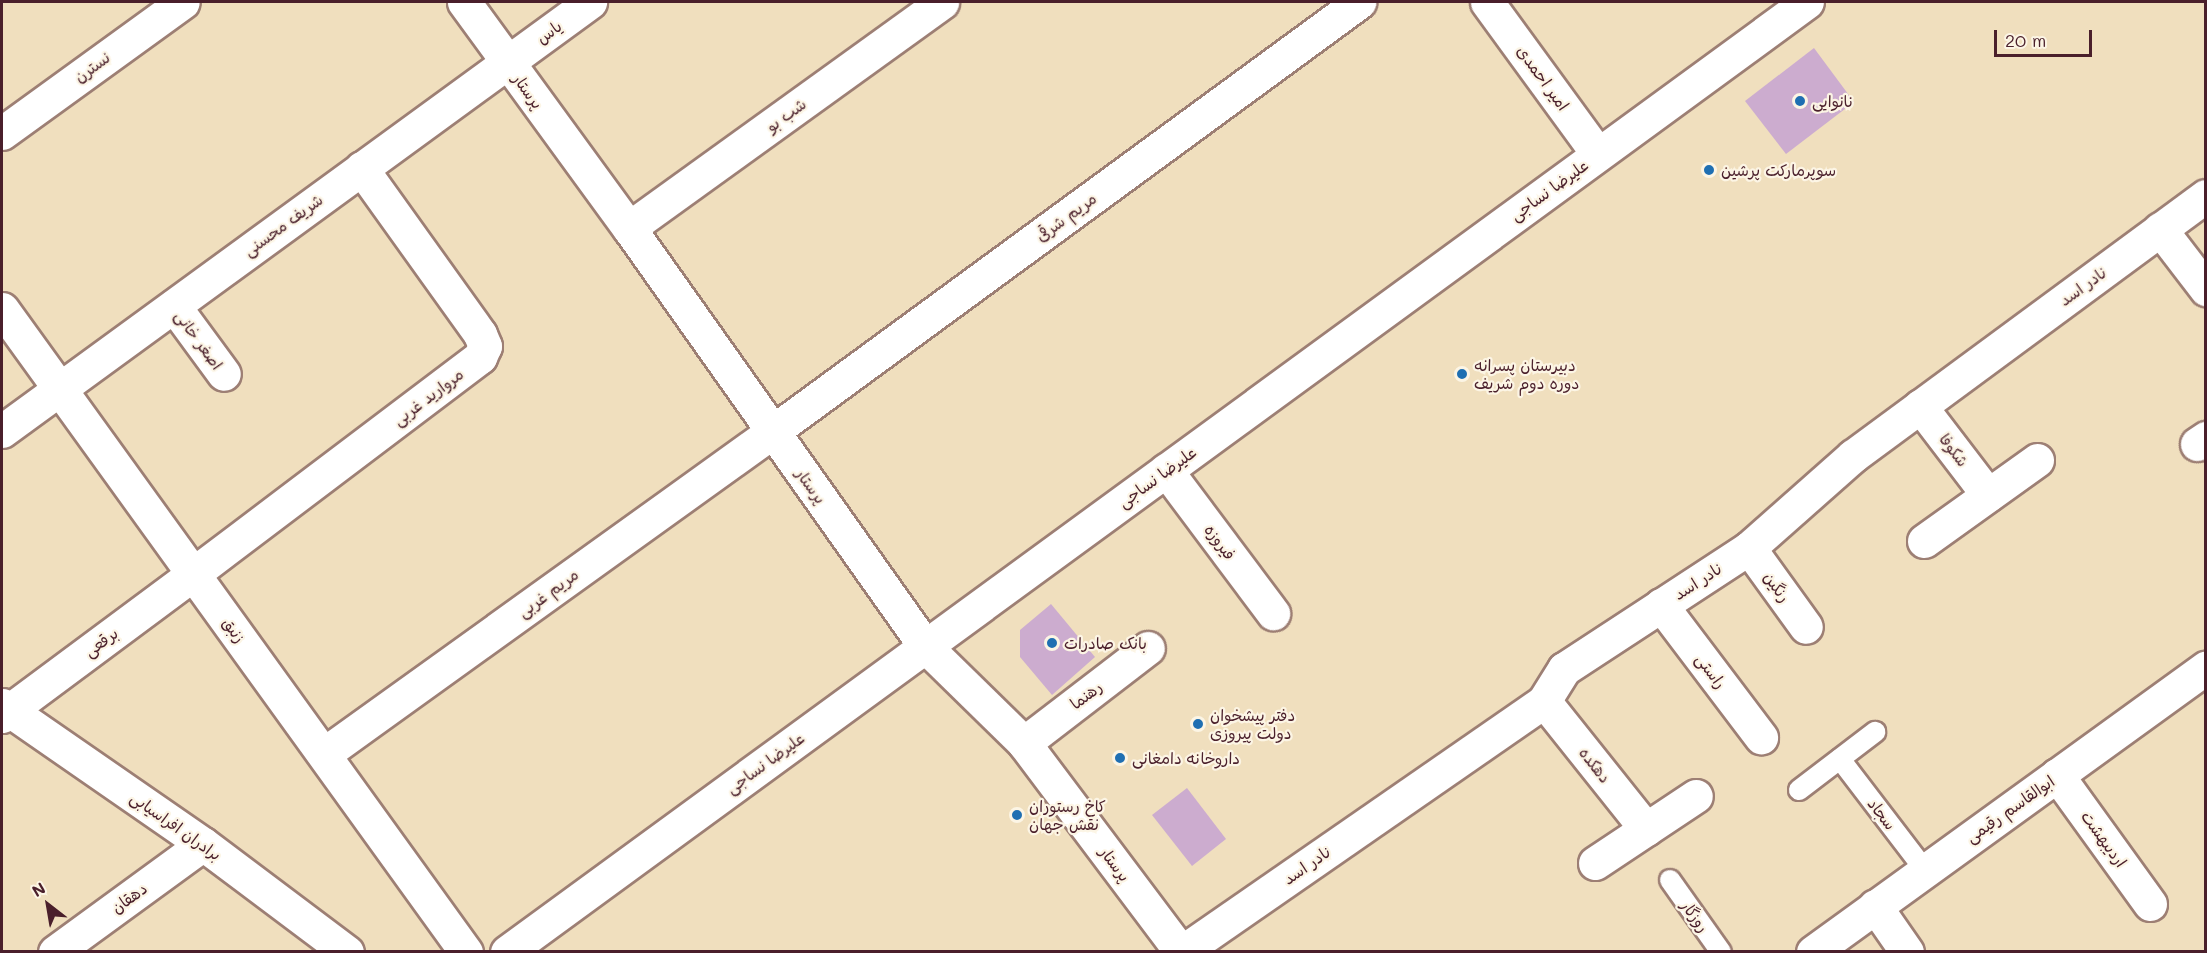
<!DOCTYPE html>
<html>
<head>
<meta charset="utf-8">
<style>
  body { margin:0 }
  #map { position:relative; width:2207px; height:953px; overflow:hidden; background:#f0dfbe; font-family:Mali,"Playpen Sans Arabic",sans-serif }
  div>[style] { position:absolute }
  .building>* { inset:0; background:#ccaccf }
  .roads { filter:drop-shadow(2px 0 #9d7f74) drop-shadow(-2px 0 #9d7f74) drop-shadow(0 2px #9d7f74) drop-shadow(0 -2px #9d7f74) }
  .lane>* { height:20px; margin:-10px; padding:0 10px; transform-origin:10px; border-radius:10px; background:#fff }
  .street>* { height:33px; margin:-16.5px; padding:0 16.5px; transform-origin:16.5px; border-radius:16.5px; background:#fff }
  .secondary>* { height:33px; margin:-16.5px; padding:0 16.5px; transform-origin:16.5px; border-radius:16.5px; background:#fff }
  .dots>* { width:16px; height:16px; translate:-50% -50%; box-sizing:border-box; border:3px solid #fcf5e5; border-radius:50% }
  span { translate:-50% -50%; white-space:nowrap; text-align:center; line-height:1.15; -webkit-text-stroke:4.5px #fcf5e5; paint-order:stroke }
  .street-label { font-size:16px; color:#4a1f2b }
  .poi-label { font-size:16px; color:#4a1f2b }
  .left { translate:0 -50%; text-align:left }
  .frame { position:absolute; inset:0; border:3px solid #4a1f2b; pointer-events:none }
  .north { position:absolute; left:18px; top:875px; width:60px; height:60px; -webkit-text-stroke:4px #fcf5e5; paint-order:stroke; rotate:329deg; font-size:16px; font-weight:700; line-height:24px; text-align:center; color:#4a1f2b }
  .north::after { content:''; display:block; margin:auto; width:21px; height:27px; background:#4a1f2b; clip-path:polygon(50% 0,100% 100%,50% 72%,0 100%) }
  .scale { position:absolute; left:1994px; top:30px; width:98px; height:27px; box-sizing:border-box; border:3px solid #4a1f2b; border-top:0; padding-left:8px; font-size:18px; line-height:21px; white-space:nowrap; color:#4a1f2b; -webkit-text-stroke:4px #fcf5e5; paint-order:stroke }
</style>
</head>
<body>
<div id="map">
  <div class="building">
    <div style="clip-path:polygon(1814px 48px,1854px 102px,1786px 154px,1745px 101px)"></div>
    <div style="clip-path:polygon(1051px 604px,1095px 657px,1052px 695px,1020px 657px,1020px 630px)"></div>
    <div style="clip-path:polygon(1187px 788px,1226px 839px,1192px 866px,1152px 815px)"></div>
  </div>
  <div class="roads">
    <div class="lane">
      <div style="left:1840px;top:759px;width:140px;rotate:52.6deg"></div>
      <div style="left:1799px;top:790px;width:96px;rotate:-37.3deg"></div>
      <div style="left:1670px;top:880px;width:88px;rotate:54.7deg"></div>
    </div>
    <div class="street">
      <div style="left:1487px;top:2px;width:188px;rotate:53.9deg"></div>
      <div style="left:629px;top:228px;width:386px;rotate:-35.8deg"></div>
      <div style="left:2160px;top:229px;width:76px;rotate:52.5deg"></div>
      <div style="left:174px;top:306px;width:84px;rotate:53.7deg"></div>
      <div style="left:2px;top:309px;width:793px;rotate:54.19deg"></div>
      <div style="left:1920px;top:406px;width:112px;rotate:52.6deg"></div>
      <div style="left:2px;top:431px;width:728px;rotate:-36.11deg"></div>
      <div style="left:2197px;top:444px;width:11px;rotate:-34deg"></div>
      <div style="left:1166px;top:470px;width:179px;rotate:53.2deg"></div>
      <div style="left:1924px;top:541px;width:139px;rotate:-35.6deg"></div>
      <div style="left:1749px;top:548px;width:97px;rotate:54.2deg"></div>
      <div style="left:1661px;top:605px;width:166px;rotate:52.9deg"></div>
      <div style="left:1544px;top:701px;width:164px;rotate:51.4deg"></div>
      <div style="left:2px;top:716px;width:238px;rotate:-36.6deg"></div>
      <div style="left:193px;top:574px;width:360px;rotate:-37.1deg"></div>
      <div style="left:480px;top:357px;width:12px;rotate:-66deg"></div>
      <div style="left:485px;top:346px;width:13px;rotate:-113deg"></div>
      <div style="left:480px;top:334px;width:204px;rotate:-125.6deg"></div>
      <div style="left:1024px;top:743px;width:156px;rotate:-37.5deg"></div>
      <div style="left:324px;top:754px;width:552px;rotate:-35.71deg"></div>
      <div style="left:772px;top:432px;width:728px;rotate:-36.22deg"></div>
      <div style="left:2057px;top:775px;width:159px;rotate:54.2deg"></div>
      <div style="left:1595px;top:863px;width:121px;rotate:-33.6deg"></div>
      <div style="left:1875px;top:906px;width:56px;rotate:55.2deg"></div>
      <div style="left:55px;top:952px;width:183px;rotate:-36.1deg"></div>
      <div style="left:1182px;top:952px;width:441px;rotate:-34.7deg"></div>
      <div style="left:1544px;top:701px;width:38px;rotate:-58deg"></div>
      <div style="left:1564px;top:669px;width:221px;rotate:-33.2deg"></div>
      <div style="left:1749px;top:548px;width:139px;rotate:-41.5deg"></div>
      <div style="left:1853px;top:456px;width:438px;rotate:-36.4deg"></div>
      <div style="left:1813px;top:952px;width:485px;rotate:-35.9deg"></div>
    </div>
    <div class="secondary">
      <div style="left:464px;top:2px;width:280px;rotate:53.9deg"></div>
      <div style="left:629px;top:228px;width:512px;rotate:54.7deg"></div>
      <div style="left:925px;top:646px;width:139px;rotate:44.4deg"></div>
      <div style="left:1024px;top:743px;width:261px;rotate:53.1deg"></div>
      <div style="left:2px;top:133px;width:223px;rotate:-35.9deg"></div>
      <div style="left:2px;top:705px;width:244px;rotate:34.7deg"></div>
      <div style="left:203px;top:844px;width:180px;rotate:36.9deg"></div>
      <div style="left:507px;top:952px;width:1610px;rotate:-36.16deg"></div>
    </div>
  </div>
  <div class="dots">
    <div style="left:1800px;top:101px;background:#1f6fb2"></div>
    <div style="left:1709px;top:170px;background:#1f6fb2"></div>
    <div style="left:1462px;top:374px;background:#1f6fb2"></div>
    <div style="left:1052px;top:643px;background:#1f6fb2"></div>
    <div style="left:1198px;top:724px;background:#1f6fb2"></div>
    <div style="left:1120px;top:758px;background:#1f6fb2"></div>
    <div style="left:1017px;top:815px;background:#1f6fb2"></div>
  </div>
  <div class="street-label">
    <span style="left:549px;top:32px;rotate:-36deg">یاس</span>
    <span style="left:92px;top:67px;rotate:-36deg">نسترن</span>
    <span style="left:1543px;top:78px;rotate:54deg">امیر احمدی</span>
    <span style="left:528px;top:91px;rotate:54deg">پرستار</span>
    <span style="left:786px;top:115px;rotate:-36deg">شب بو</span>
    <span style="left:1549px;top:190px;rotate:-36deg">علیرضا نساجی</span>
    <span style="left:1066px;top:217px;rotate:-36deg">مریم شرقی</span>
    <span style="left:283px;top:225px;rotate:-36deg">شریف محسنی</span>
    <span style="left:2083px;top:286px;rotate:-36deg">نادر اسد</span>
    <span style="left:199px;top:340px;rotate:54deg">اصغر خانی</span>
    <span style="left:428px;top:397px;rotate:-37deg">مروارید غربی</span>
    <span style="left:1954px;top:450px;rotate:53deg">شکوفا</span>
    <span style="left:1157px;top:477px;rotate:-36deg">علیرضا نساجی</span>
    <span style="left:811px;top:486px;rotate:54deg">پرستار</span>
    <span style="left:1220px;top:542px;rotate:53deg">فیروزه</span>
    <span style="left:1698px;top:581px;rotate:-33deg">نادر اسد</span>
    <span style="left:1777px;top:587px;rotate:54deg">رنگین</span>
    <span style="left:548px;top:593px;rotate:-36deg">مریم غربی</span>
    <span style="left:234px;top:630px;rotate:54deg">زنبق</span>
    <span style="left:101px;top:642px;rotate:-36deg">برقعی</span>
    <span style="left:1711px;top:671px;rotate:53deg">راستی</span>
    <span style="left:1086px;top:695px;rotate:-37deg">رهنما</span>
    <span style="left:765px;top:763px;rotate:-36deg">علیرضا نساجی</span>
    <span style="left:1595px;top:765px;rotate:52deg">دهکده</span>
    <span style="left:2010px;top:809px;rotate:-35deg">ابوالقاسم رقیمی</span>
    <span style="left:1882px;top:814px;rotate:52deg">سجاد</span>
    <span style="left:176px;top:826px;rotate:35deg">برادران افراسیابی</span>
    <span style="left:2104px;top:839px;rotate:54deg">اردیبهشت</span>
    <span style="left:1115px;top:864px;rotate:53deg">پرستار</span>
    <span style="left:1307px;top:865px;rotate:-35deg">نادر اسد</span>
    <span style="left:129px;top:898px;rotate:-36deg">دهقان</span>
    <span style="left:1695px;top:916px;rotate:54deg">روزگار</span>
  </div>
  <div class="poi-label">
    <span class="left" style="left:1812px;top:101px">نانوایی</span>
    <span class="left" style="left:1721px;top:170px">سوپرمارکت پرشین</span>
    <span class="left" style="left:1474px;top:374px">دبیرستان پسرانه<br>دوره دوم شریف</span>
    <span class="left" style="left:1064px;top:643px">بانک صادرات</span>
    <span class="left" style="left:1210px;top:724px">دفتر پیشخوان<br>دولت پیروزی</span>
    <span class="left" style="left:1132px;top:758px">داروخانه دامغانی</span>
    <span class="left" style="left:1029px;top:815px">کاخ رستوران<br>نقش جهان</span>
  </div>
  <div class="frame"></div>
  <div class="north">N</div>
  <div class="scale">20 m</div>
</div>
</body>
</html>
